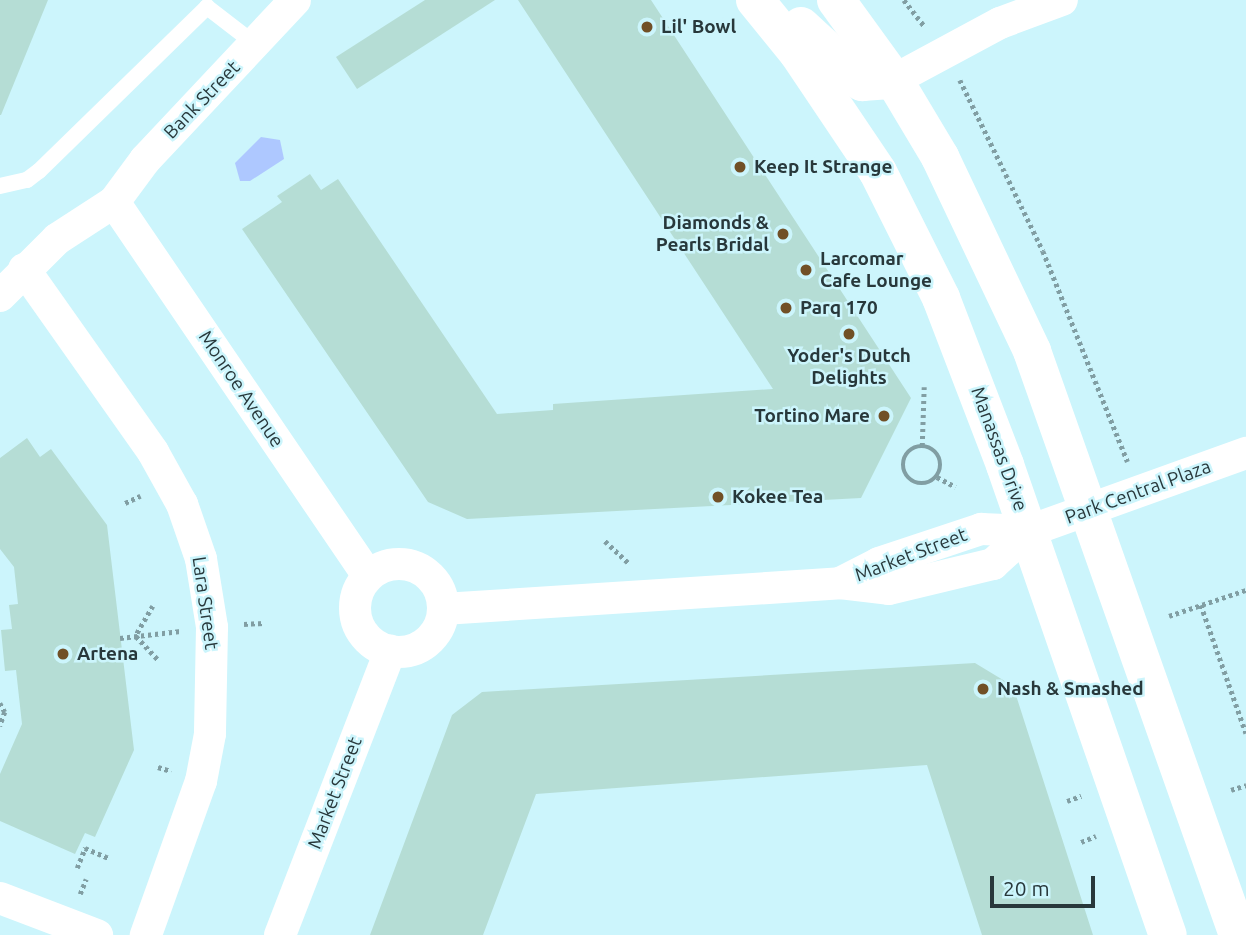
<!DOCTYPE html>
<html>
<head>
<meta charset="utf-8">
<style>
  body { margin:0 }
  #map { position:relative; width:1246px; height:935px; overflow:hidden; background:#ccf5fc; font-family:Ubuntu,sans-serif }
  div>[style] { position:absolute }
  .water>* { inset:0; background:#aec8ff }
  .building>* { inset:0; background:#b5ddd5 }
  .path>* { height:4.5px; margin-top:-2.25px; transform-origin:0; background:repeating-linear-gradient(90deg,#819ea3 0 3.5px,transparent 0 7px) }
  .path>.ring { margin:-2.25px; padding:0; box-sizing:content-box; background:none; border:4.5px solid #819ea3; border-radius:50% }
  .service>* { height:16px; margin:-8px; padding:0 8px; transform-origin:8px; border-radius:8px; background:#fff }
  .minor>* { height:32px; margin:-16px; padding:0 16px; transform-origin:16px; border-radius:16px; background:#fff }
  .minor>.ring { margin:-16px; padding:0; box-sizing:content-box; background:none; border:32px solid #fff; border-radius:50% }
  .secondary>* { height:38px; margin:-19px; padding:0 19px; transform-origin:19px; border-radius:19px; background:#fff }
  .dots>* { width:19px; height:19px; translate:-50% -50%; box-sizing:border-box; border:4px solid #ccf5fc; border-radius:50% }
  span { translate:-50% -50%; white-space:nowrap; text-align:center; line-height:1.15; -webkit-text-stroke:5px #ccf5fc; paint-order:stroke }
  .poi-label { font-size:19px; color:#28383b; font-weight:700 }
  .left { translate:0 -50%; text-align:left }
  .right { translate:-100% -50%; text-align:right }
  .street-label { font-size:19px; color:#28383b }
  .scale { position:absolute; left:990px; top:876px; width:105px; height:32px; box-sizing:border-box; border:4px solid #28383b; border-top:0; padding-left:9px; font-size:21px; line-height:24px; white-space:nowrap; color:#28383b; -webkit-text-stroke:5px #ccf5fc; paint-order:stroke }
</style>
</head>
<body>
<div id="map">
  <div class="water">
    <div style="clip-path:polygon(261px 137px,280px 140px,284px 159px,250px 181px,240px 181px,235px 163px)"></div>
  </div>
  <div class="building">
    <div style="clip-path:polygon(0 0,48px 0,1px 115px,0 115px)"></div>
    <div style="clip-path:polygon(425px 0,495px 0,357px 89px,336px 57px)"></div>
    <div style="clip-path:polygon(518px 0,651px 0,911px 398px,861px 498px,467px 519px,428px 502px,242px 229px,282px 202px,277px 196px,310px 174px,321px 190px,338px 179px,497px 414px,553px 410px,553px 404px,773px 389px)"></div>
    <div style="clip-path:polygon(27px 438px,40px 457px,51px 449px,107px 525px,134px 750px,95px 837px,85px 833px,75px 854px,0 821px,0 774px,22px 724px,16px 670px,5px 671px,1px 630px,12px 629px,9px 605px,18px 604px,14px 567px,0 549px,0 458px)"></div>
    <div style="clip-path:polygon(975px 663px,1013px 686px,1093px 935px,982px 935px,927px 765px,536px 794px,483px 935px,370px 935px,452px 715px,482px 692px)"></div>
  </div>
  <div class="path">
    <div style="left:904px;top:0;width:33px;rotate:52deg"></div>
    <div style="left:960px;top:80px;width:190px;rotate:64.1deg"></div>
    <div style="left:1043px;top:251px;width:227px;rotate:68.1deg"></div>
    <div style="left:922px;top:446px;width:59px;rotate:-88.1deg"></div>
    <div class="ring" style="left:903px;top:446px;width:33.5px;height:33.5px"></div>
    <div style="left:937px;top:477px;width:21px;rotate:28deg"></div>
    <div style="left:125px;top:503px;width:17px;rotate:-25deg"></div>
    <div style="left:605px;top:541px;width:34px;rotate:43deg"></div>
    <div style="left:1201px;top:605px;width:136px;rotate:70.6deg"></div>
    <div style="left:153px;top:606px;width:34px;rotate:120deg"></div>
    <div style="left:136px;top:636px;width:34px;rotate:47deg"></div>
    <div style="left:1169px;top:616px;width:81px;rotate:-18.7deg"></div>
    <div style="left:244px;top:624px;width:20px;rotate:-3deg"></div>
    <div style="left:120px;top:638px;width:61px;rotate:-6.5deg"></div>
    <div style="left:0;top:703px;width:10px;rotate:61deg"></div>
    <div style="left:5px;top:712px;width:15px;rotate:110deg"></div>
    <div style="left:158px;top:767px;width:14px;rotate:17deg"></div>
    <div style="left:1231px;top:790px;width:16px;rotate:-18deg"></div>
    <div style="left:1067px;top:801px;width:15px;rotate:-20deg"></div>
    <div style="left:1081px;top:842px;width:16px;rotate:-22deg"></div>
    <div style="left:77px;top:868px;width:22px;rotate:-68deg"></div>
    <div style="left:85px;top:848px;width:26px;rotate:23deg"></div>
    <div style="left:80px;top:894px;width:16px;rotate:-68deg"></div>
  </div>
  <div class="service">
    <div style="left:0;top:186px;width:28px;rotate:-13deg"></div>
    <div style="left:27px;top:180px;width:15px;rotate:-37deg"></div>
    <div style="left:39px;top:171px;width:235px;rotate:-44.3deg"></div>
    <div style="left:207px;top:7px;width:61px;rotate:37.6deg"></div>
  </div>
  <div class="minor">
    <div style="left:894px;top:80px;width:120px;rotate:-28.3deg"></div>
    <div style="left:1000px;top:23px;width:66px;rotate:-20.4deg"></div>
    <div style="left:114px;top:202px;width:452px;rotate:55.8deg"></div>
    <div style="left:24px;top:269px;width:224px;rotate:54.8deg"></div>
    <div style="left:153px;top:452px;width:60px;rotate:60.9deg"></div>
    <div style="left:182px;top:504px;width:58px;rotate:70.9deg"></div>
    <div style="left:201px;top:559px;width:69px;rotate:80.8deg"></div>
    <div style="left:212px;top:627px;width:107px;rotate:91.1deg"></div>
    <div style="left:210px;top:734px;width:48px;rotate:100.8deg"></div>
    <div style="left:201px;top:781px;width:164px;rotate:109.7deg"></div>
    <div style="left:0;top:296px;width:81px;rotate:-45deg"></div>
    <div style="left:57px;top:239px;width:68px;rotate:-33deg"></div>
    <div style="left:114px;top:202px;width:52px;rotate:-53.6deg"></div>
    <div style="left:145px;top:160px;width:219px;rotate:-46.8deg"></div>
    <div class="ring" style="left:355px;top:564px;width:56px;height:56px"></div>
    <div style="left:840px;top:583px;width:44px;rotate:-27.1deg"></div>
    <div style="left:879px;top:563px;width:108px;rotate:-18.4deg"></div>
    <div style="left:981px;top:529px;width:48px;rotate:2.4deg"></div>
    <div style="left:443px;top:609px;width:398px;rotate:-3.7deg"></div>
    <div style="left:840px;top:583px;width:49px;rotate:7deg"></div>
    <div style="left:889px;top:589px;width:107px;rotate:-13.5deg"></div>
    <div style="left:993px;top:564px;width:49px;rotate:-42.5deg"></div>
    <div style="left:1029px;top:531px;width:231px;rotate:-19.8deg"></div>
    <div style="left:0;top:898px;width:104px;rotate:20.9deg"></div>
    <div style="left:280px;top:935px;width:305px;rotate:-68.8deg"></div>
  </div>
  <div class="secondary">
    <div style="left:755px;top:0;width:68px;rotate:50.9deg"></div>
    <div style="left:798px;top:53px;width:143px;rotate:56.1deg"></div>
    <div style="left:878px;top:172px;width:141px;rotate:63.4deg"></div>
    <div style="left:941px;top:298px;width:179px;rotate:69deg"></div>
    <div style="left:1005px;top:465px;width:497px;rotate:70.9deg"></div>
    <div style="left:836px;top:0;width:99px;rotate:54.1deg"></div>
    <div style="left:894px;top:80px;width:90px;rotate:59.1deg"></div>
    <div style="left:940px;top:157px;width:215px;rotate:64.6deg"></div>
    <div style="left:1032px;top:351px;width:619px;rotate:70.57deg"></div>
    <div style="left:801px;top:26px;width:83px;rotate:42.6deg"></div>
    <div style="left:862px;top:82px;width:32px;rotate:-4deg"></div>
  </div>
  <div class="dots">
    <div style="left:647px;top:27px;background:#715027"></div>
    <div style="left:740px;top:167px;background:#715027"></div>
    <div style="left:783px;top:234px;background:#715027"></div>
    <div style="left:806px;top:270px;background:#715027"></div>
    <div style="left:786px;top:308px;background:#715027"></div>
    <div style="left:849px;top:334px;background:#715027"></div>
    <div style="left:884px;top:416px;background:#715027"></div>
    <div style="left:718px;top:497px;background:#715027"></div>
    <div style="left:63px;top:654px;background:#715027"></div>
    <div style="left:983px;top:689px;background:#715027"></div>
  </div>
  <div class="poi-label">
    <span class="left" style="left:661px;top:27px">Lil' Bowl</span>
    <span class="left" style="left:754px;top:167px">Keep It Strange</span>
    <span class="right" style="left:769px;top:234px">Diamonds &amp;<br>Pearls Bridal</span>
    <span class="left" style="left:820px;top:270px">Larcomar<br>Cafe Lounge</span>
    <span class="left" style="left:800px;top:308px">Parq 170</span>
    <span style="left:849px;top:367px">Yoder's Dutch<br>Delights</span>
    <span class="right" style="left:870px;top:416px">Tortino Mare</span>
    <span class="left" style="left:732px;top:497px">Kokee Tea</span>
    <span class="left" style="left:77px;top:654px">Artena</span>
    <span class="left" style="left:997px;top:689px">Nash &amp; Smashed</span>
  </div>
  <div class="street-label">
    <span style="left:202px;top:100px;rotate:-46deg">Bank Street</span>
    <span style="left:241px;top:389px;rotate:56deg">Monroe Avenue</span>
    <span style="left:999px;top:449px;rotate:70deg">Manassas Drive</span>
    <span style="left:1138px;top:492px;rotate:-20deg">Park Central Plaza</span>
    <span style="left:911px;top:555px;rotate:-21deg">Market Street</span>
    <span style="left:205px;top:603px;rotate:82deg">Lara Street</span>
    <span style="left:335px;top:793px;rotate:-69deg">Market Street</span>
  </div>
  <div class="scale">20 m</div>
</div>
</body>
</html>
